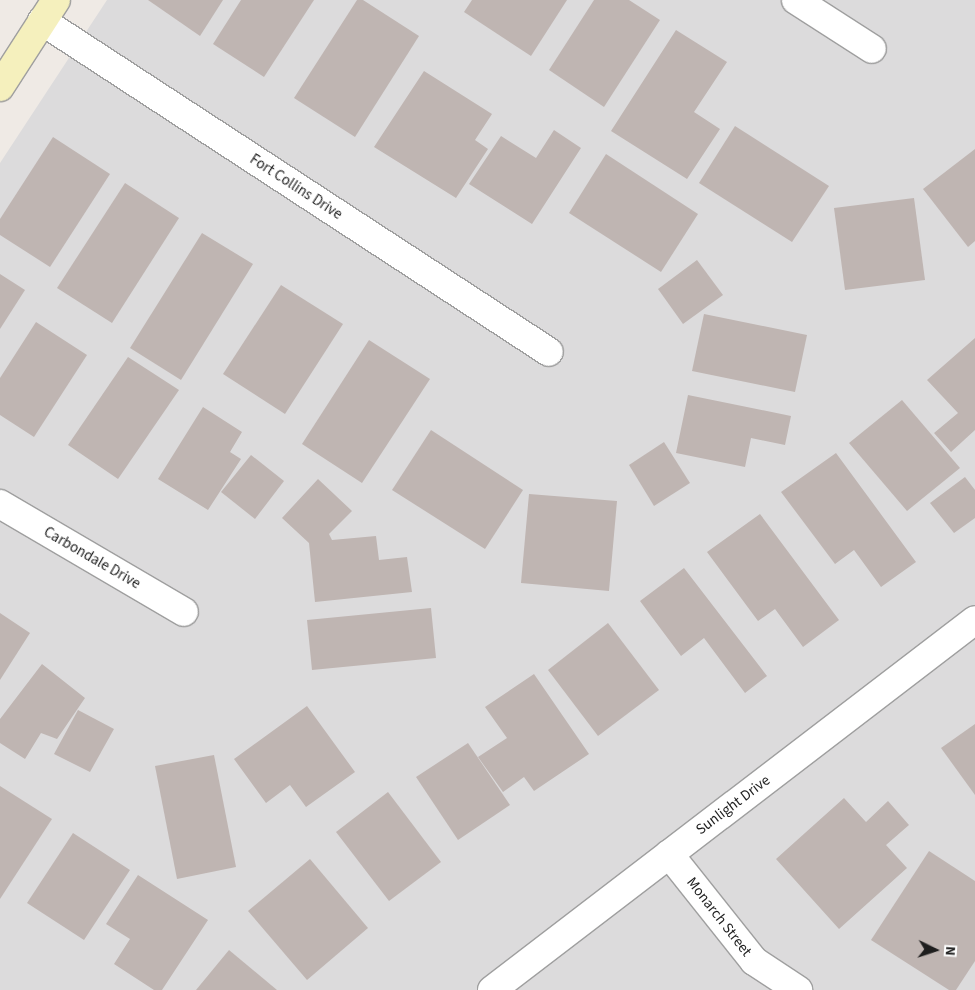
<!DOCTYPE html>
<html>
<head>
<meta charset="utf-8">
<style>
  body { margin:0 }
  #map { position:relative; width:975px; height:990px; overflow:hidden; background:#efeae5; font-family:"Source Sans 3",sans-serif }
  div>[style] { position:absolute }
  .residential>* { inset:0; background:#dcdbdc }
  .building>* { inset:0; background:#bfb5b2 }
  .roads { filter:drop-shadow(1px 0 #9f9f9f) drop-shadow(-1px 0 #9f9f9f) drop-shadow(0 1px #9f9f9f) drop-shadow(0 -1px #9f9f9f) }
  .street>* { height:28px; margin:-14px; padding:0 14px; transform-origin:14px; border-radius:14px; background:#fff }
  .secondary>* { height:28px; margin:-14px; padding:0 14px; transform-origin:14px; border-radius:14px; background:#f5f0bd }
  span { translate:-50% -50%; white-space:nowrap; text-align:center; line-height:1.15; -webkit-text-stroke:4px #fff; paint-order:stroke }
  .street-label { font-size:15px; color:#1e1e1e }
  .north { position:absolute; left:910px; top:925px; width:50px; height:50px; -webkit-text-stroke:4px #fff; paint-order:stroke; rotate:94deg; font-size:14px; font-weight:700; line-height:20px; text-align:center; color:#1e1e1e }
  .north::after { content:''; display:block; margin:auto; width:18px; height:22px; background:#1e1e1e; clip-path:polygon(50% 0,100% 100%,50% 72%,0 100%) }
</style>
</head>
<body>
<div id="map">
  <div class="residential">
    <div style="clip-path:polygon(107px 0,975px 0,975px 990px,0 990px,0 163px)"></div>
  </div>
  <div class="building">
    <div style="clip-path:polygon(148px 0,223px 0,200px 36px)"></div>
    <div style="clip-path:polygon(241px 0,314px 0,264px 77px,213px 44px)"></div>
    <div style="clip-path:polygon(357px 0,363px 0,419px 36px,355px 137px,294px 98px)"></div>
    <div style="clip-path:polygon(472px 0,567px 0,531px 56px,464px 12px)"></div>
    <div style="clip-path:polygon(594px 0,629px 0,660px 20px,604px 107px,549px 70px)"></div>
    <div style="clip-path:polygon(676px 30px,727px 62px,694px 112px,720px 129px,687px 179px,611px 131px)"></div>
    <div style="clip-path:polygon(424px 71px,492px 114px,475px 140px,488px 149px,456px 198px,374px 147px)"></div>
    <div style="clip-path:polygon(735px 126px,829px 186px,792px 242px,699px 183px)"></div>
    <div style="clip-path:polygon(554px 130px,581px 148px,532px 224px,469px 184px,501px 136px,536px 158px)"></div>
    <div style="clip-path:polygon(53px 137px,110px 174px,50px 267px,0 235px,0 219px)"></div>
    <div style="clip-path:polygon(975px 149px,975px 241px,968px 247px,923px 189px)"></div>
    <div style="clip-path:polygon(606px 154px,698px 214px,661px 272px,569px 213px)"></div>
    <div style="clip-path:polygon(125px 183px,179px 218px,112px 323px,57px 288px)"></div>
    <div style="clip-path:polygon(914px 198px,925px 280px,845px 290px,834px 208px)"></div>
    <div style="clip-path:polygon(202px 233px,253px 264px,181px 380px,130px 348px)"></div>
    <div style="clip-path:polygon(697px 260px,723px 295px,683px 324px,658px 289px)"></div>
    <div style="clip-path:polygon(0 274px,25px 290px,0 329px)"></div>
    <div style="clip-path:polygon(281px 285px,343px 324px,285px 414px,223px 374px)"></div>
    <div style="clip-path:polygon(704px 314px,807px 335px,795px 392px,692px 371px)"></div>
    <div style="clip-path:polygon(36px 322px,87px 355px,34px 437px,0 415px,0 378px)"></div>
    <div style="clip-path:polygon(975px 338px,975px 430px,951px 452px,934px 433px,958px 413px,927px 380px)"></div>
    <div style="clip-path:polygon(369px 340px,430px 379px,362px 483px,302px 444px)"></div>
    <div style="clip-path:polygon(128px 357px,179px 390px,118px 479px,68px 445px)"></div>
    <div style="clip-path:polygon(688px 395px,791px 416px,785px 445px,751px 438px,745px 467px,676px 453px)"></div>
    <div style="clip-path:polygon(902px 400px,960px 468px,907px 511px,849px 443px)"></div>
    <div style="clip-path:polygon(203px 407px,242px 432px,230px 452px,241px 459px,208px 510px,158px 479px)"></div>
    <div style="clip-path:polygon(431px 430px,523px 490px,485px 549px,392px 490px)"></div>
    <div style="clip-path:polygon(664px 442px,690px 483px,654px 506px,629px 465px)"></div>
    <div style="clip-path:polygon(836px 453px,916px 562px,881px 587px,854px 550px,835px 564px,781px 492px)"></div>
    <div style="clip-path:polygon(251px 455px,284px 481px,255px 519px,221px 492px)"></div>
    <div style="clip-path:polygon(965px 477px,975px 490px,975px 518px,954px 533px,930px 503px)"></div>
    <div style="clip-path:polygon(318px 479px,352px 511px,329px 534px,332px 540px,376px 536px,379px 560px,407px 557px,412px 592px,315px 602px,309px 543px,282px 518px)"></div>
    <div style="clip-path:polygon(529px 494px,617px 501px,609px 591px,521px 583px)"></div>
    <div style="clip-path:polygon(760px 514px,839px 620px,803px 647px,775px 609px,758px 621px,707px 552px)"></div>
    <div style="clip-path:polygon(684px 568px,767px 676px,745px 693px,704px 638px,681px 656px,640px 601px)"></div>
    <div style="clip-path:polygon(431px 608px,436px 658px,312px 670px,307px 620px)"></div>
    <div style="clip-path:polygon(0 613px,30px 633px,0 680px)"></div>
    <div style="clip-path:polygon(608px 623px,659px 690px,598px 736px,548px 670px)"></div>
    <div style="clip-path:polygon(42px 664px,85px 698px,57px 739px,41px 733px,25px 759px,0 743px,0 719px)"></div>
    <div style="clip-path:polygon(534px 674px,589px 754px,534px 791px,524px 777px,503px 792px,478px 757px,507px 738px,485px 707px)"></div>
    <div style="clip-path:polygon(307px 706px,355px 772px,306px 807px,290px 785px,266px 803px,234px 759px)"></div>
    <div style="clip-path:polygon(78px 710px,114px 729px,90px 772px,54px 754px)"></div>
    <div style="clip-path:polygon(975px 724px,975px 795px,941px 748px)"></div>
    <div style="clip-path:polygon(468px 743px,510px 805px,458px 840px,416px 777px)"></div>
    <div style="clip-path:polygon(214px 755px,236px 867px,177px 879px,155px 766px)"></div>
    <div style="clip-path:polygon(0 786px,52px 819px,0 899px)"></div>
    <div style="clip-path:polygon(388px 792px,441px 862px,389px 901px,336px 832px)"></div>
    <div style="clip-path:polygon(844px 798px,866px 822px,888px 801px,909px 825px,886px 845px,907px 868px,839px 929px,776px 859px)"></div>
    <div style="clip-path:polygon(73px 833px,130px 870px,84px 940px,27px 903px)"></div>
    <div style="clip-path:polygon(929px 851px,975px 881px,975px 961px,956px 990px,949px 990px,871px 940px)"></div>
    <div style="clip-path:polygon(310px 859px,368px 928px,307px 980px,248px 911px)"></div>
    <div style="clip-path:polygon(138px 875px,208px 920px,162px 990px,154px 990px,114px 964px,130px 939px,106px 924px)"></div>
    <div style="clip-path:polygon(229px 950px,277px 990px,196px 990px)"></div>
  </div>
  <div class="roads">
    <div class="street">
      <div style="left:796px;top:0;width:90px;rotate:32.8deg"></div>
      <div style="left:42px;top:21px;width:605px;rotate:33.14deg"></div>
      <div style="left:0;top:504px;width:213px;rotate:30.4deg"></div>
      <div style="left:669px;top:854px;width:137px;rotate:51.5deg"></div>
      <div style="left:754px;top:961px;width:53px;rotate:33.4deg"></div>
      <div style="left:492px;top:990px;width:608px;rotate:-37.45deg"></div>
    </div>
    <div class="secondary">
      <div style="left:0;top:87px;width:103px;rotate:-57.2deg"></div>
    </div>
  </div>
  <div class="street-label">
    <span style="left:296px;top:187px;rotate:33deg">Fort Collins Drive</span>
    <span style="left:92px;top:558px;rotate:30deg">Carbondale Drive</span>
    <span style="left:733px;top:805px;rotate:-37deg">Sunlight Drive</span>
    <span style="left:719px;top:917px;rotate:52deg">Monarch Street</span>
  </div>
  <div class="north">N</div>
</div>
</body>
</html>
